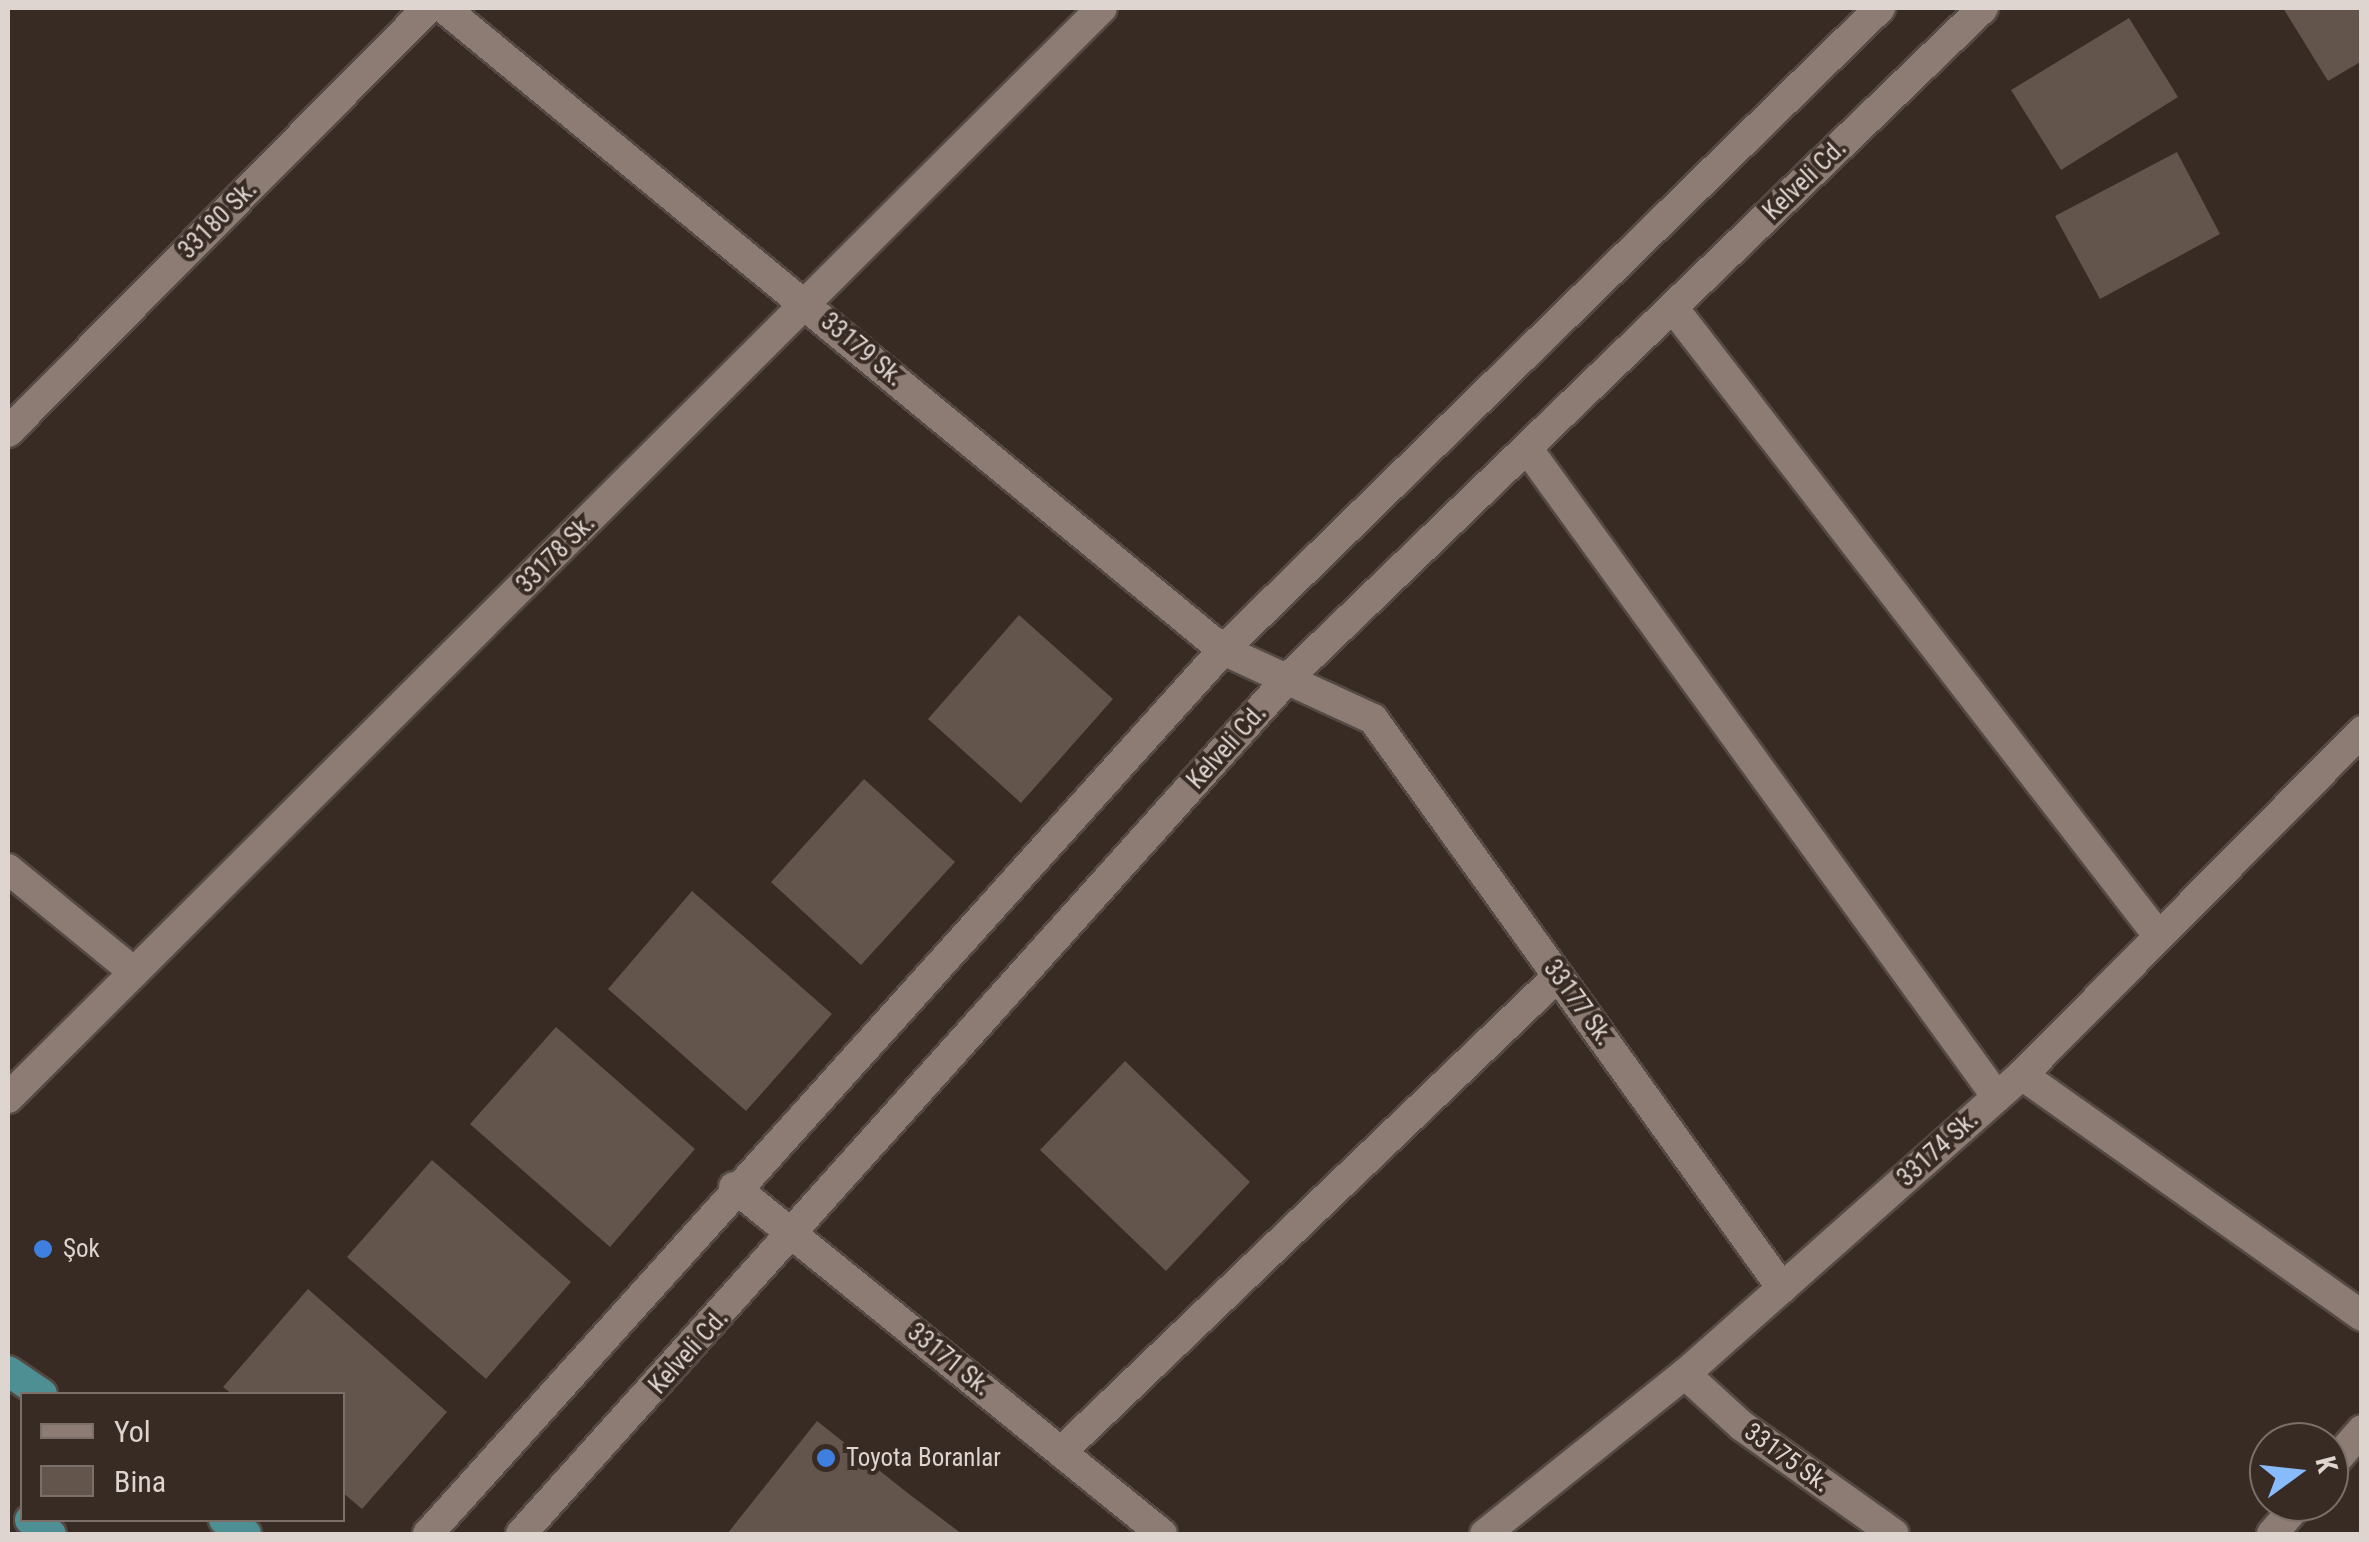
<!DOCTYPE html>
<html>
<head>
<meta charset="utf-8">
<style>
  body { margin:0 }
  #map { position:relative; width:2369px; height:1542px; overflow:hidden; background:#382b24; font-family:"Roboto Condensed",sans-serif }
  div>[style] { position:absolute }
  .building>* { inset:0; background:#63544c }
  .roads { filter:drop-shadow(2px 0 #544944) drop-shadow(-2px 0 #544944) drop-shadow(0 2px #544944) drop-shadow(0 -2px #544944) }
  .minor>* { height:30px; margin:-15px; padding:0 15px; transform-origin:15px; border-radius:15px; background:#8c7c73 }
  .tertiary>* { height:30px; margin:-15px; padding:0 15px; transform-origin:15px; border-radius:15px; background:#8c7c73 }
  .trunk>* { height:30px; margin:-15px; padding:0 15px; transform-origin:15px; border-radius:15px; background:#4e8f94 }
  .dots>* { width:28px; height:28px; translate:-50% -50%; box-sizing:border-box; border:5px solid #382b24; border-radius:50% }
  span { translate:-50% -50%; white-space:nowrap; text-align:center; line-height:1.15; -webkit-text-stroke:8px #382b24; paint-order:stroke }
  .street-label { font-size:25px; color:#ded4d0 }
  .poi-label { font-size:25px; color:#ded4d0 }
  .left { translate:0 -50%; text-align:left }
  .frame { position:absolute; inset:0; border:10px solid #ded4d0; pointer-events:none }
  .legend { position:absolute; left:20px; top:1392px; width:325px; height:130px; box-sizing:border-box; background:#382b24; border:2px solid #7a6f69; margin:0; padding:12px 18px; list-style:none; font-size:30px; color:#ded4d0 }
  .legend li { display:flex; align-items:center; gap:20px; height:50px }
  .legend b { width:50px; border:2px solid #7a6f69 }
  .north { position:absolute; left:2249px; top:1422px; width:100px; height:100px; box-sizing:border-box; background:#382b24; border:2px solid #7a6f69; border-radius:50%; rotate:75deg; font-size:28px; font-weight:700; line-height:40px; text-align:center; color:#ded4d0 }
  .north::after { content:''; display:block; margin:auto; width:35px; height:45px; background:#87bbfb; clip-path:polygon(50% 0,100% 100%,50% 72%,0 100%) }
</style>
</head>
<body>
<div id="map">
  <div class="building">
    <div style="clip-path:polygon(2283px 8px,2362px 8px,2362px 61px,2328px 81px)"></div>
    <div style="clip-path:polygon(2129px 18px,2178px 97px,2061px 170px,2011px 90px)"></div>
    <div style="clip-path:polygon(2177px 152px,2220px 234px,2100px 299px,2055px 216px)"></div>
    <div style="clip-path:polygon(1019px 615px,1113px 699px,1021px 803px,928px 719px)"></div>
    <div style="clip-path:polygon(864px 779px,955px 862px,861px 965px,771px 882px)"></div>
    <div style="clip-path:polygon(692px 891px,832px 1014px,746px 1111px,608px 989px)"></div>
    <div style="clip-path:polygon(556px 1027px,695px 1149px,610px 1247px,470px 1124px)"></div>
    <div style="clip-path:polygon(1125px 1061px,1250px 1182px,1166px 1271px,1040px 1150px)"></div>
    <div style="clip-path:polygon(432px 1160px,571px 1282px,486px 1379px,347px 1257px)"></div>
    <div style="clip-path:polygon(308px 1289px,447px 1412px,362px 1509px,342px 1492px,342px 1394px,232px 1394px,223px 1387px)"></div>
    <div style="clip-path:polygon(817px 1421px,909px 1494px,962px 1534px,727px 1534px)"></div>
  </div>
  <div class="roads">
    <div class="minor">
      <div style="left:444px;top:8px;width:1009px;rotate:39.49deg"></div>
      <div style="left:1223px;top:650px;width:165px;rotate:24.7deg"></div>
      <div style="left:1373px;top:719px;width:701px;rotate:54.29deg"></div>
      <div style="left:1674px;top:309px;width:790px;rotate:52.3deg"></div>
      <div style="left:8px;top:432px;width:597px;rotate:-45.27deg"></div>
      <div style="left:1527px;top:448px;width:801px;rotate:54.09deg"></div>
      <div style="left:8px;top:869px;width:163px;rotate:39.3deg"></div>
      <div style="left:2022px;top:1075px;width:417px;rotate:35.3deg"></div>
      <div style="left:8px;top:1098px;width:1544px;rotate:-44.9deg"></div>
      <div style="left:734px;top:1187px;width:551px;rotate:39.03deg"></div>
      <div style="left:1685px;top:1374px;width:77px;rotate:42.4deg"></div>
      <div style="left:1742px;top:1426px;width:186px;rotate:35.4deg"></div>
      <div style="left:1061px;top:1452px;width:688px;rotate:-43.76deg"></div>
      <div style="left:2329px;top:1468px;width:50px;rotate:-49deg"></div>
      <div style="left:1485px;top:1534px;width:256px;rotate:-38.7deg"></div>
      <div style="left:1685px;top:1374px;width:451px;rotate:-41.6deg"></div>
      <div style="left:2022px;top:1075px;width:484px;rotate:-45.3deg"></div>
      <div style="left:2272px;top:1534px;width:43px;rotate:-48.8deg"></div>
    </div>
    <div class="tertiary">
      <div style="left:428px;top:1534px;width:1189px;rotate:-48.03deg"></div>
      <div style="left:1223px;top:650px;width:919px;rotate:-44.34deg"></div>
      <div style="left:521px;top:1534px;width:1151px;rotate:-48.13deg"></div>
      <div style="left:1289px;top:677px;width:964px;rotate:-43.95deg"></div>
    </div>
    <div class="trunk">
      <div style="left:8px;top:1371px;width:41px;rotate:34.1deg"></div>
      <div style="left:30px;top:1520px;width:25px;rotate:34deg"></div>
      <div style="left:224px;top:1520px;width:26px;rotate:32deg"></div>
    </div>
  </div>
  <div class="dots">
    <div style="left:43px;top:1249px;background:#3f7fe0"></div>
    <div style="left:826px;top:1458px;background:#3f7fe0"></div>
  </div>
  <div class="street-label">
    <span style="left:1805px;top:180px;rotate:-44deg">Kelveli Cd.</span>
    <span style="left:218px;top:220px;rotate:-45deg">33180 Sk.</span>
    <span style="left:862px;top:350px;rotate:40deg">33179 Sk.</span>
    <span style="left:556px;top:554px;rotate:-45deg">33178 Sk.</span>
    <span style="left:1227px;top:747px;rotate:-48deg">Kelveli Cd.</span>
    <span style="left:1578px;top:1003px;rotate:54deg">33177 Sk.</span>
    <span style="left:1938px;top:1149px;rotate:-42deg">33174 Sk.</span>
    <span style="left:689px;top:1352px;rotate:-48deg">Kelveli Cd.</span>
    <span style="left:949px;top:1360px;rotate:39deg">33171 Sk.</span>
    <span style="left:1787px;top:1458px;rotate:36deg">33175 Sk.</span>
  </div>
  <div class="poi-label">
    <span class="left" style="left:63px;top:1249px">Şok</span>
    <span class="left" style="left:846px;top:1458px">Toyota Boranlar</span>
  </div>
  <div class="frame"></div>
  <ul class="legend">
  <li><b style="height:12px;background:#8c7c73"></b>Yol</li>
  <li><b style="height:28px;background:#63544c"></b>Bina</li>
  </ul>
  <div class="north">K</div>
</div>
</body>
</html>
